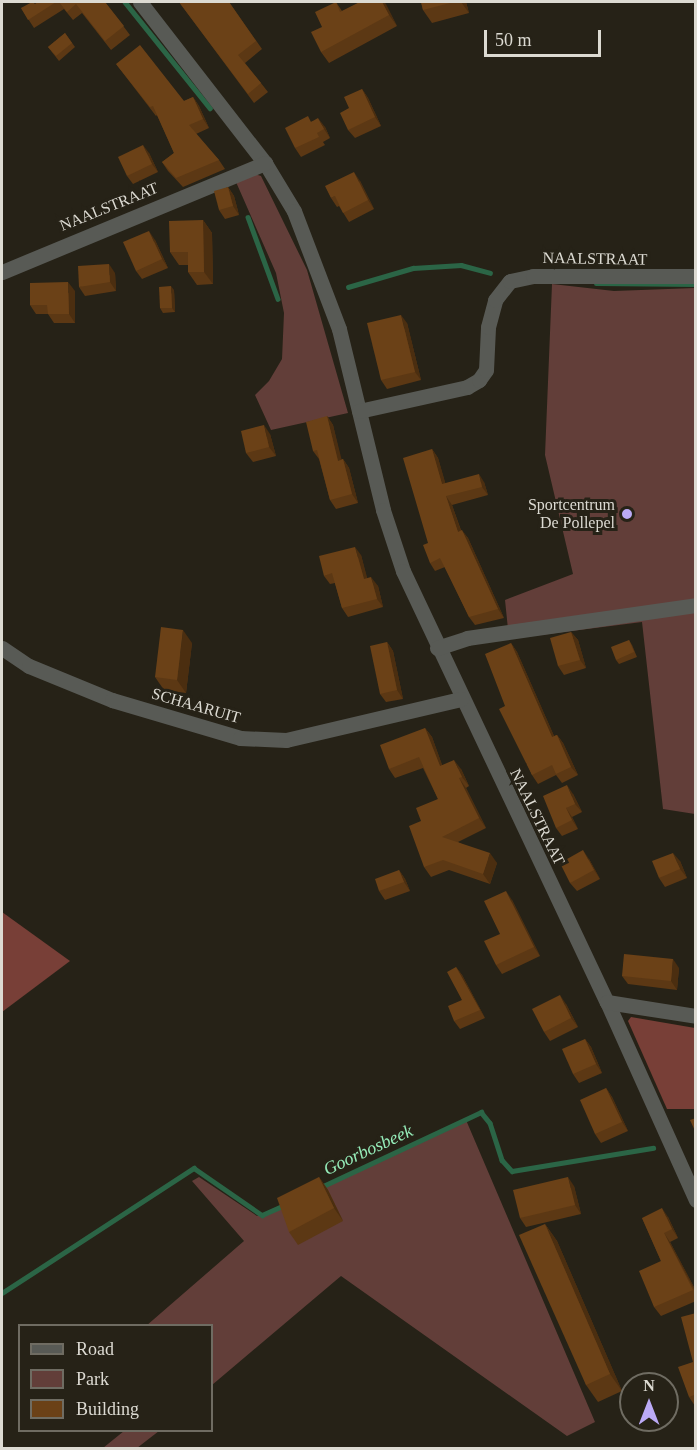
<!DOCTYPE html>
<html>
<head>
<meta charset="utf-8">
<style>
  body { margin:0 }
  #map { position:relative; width:697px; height:1450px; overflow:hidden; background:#262217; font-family:Georgia,serif }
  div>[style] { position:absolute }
  .green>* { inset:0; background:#623e39 }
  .forest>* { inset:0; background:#783f37 }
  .stream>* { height:4.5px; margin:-2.25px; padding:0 2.25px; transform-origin:2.25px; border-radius:2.25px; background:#2b6546 }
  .street>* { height:15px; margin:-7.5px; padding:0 7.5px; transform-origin:7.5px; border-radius:7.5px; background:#585a55 }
  .wall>* { inset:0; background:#5c3814 }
  .shaded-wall>* { inset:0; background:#4b2e10 }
  .building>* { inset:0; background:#6b4117 }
  .dots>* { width:16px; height:16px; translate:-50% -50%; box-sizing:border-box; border:3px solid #262217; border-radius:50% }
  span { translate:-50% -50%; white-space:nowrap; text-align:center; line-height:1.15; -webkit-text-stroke:6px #262217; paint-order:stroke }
  .street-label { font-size:16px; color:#dcdad2 }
  .poi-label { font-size:16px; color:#dcdad2 }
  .right { translate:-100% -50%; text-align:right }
  .water-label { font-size:18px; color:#95ecb9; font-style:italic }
  .frame { position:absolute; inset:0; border:3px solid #dcdad2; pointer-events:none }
  .legend { position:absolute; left:18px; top:1324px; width:195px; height:108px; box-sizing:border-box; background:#262217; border:2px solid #6f6c62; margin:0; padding:8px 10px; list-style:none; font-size:18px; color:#dcdad2 }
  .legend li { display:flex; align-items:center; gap:12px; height:30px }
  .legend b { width:30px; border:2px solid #6f6c62 }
  .north { position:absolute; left:619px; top:1372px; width:60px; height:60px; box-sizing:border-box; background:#262217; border:2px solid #6f6c62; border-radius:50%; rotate:0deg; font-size:16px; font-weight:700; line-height:24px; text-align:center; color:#dcdad2 }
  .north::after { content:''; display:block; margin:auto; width:21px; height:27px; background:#bbaaf6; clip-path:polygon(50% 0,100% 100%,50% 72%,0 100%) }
  .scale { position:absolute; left:484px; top:30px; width:117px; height:27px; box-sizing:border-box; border:3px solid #dcdad2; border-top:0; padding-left:8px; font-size:18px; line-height:21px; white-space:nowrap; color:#dcdad2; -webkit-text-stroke:4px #262217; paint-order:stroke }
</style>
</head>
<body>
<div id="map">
  <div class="green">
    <div style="clip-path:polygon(252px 173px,261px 176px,307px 270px,348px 413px,271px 430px,255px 395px,269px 381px,282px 359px,284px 313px,276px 273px,236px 182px)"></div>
    <div style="clip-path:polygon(552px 284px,614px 291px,695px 288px,695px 814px,663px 809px,642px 622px,509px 639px,505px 600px,573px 574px,545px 455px)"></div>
    <div style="clip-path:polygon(466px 1120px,595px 1422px,567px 1436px,341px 1276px,212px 1385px,212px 1326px,146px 1326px,244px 1241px,192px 1181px,199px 1177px,257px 1216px)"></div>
    <div style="clip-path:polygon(124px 1431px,124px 1430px,159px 1431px,137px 1448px,103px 1448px)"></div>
  </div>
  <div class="forest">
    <div style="clip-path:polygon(2px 912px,70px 961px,2px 1012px)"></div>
    <div style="clip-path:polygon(631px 1017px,695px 1028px,695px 1109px,667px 1109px,628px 1021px)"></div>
  </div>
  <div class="stream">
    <div style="left:125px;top:2px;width:136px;rotate:51.3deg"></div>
    <div style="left:248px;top:217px;width:87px;rotate:69.9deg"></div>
    <div style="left:596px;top:283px;width:100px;rotate:0.6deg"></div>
    <div style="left:348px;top:287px;width:68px;rotate:-16.3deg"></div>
    <div style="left:413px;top:268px;width:48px;rotate:-3.6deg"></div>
    <div style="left:461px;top:265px;width:30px;rotate:15deg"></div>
    <div style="left:321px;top:1187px;width:177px;rotate:-25.1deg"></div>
    <div style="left:481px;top:1112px;width:14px;rotate:51deg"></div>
    <div style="left:490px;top:1123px;width:39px;rotate:72deg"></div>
    <div style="left:502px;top:1160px;width:15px;rotate:48deg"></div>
    <div style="left:512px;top:1171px;width:143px;rotate:-9.3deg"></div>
    <div style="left:2px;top:1293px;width:229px;rotate:-33.1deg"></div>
    <div style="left:194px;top:1168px;width:83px;rotate:34.7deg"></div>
    <div style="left:262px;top:1215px;width:24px;rotate:-24deg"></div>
  </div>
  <div class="street">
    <div style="left:140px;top:2px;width:204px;rotate:52.2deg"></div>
    <div style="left:265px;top:163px;width:56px;rotate:58.9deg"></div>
    <div style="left:294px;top:211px;width:126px;rotate:69.1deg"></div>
    <div style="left:339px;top:329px;width:186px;rotate:76.3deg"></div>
    <div style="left:383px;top:510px;width:64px;rotate:71.8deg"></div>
    <div style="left:403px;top:571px;width:477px;rotate:64.7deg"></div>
    <div style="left:607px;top:1002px;width:217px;rotate:65.8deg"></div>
    <div style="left:2px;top:272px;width:285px;rotate:-22.5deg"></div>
    <div style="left:359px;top:411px;width:111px;rotate:-12.5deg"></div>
    <div style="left:467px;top:387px;width:14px;rotate:-30deg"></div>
    <div style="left:479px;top:380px;width:12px;rotate:-55deg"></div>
    <div style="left:486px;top:370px;width:43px;rotate:-87.3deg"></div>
    <div style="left:488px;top:327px;width:28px;rotate:-75deg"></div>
    <div style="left:495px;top:300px;width:24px;rotate:-52deg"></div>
    <div style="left:510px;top:281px;width:24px;rotate:-12deg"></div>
    <div style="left:533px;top:276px;width:163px"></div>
    <div style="left:2px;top:648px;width:32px;rotate:34deg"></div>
    <div style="left:29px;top:666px;width:90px;rotate:22.3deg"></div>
    <div style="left:112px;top:700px;width:134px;rotate:16.5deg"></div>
    <div style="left:240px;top:738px;width:46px;rotate:2.5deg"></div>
    <div style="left:286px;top:740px;width:180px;rotate:-13.2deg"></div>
    <div style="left:437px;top:648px;width:32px;rotate:-18deg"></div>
    <div style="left:467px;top:638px;width:231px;rotate:-8.2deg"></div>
    <div style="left:607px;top:1002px;width:90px;rotate:8.9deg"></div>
  </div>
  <div class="wall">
    <div style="clip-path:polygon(38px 2px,105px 2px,130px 35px,111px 50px,82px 13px,73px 20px,64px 9px,34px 28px,21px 8px,35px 4px)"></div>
    <div style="clip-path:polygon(179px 2px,229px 2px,262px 49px,245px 63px,268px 92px,254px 103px)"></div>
    <div style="clip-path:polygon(336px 2px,342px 11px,360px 2px,384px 2px,397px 26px,329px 63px,321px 52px,322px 27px)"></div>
    <div style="clip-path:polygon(421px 2px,466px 2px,469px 13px,432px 23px,423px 10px)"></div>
    <div style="clip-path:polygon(65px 33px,75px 47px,59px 61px,48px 47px)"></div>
    <div style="clip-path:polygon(116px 64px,184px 101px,193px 97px,199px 106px,209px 128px,196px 134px,219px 160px,225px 169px,183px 187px,168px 171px,162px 162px,174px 153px,157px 115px,156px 116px)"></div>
    <div style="clip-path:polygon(362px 89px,368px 98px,381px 126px,355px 138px,348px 130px,349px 108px)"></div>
    <div style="clip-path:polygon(312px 121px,325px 127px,330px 138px,323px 142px,325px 145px,301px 157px,295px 148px)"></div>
    <div style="clip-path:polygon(149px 153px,158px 172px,133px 184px,127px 176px)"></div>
    <div style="clip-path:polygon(360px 181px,374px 209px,349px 222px,339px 206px,337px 207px,331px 198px)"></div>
    <div style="clip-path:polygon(228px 187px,234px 196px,239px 215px,225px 219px,219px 210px)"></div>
    <div style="clip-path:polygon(203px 220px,212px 233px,213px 284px,197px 285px,188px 272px,188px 265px,179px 265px,170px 252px)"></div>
    <div style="clip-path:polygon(155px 240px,168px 268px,142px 279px,136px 271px)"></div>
    <div style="clip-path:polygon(115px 273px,116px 291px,85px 296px,79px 287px)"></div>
    <div style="clip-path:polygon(174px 290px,175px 312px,163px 313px,160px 308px)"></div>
    <div style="clip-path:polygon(75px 291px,75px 323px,54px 323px,48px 314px,36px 314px,30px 305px)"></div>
    <div style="clip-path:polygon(407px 323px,421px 380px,387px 389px,381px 380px)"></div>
    <div style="clip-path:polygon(327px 416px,333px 425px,341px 460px,343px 459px,349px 468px,358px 503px,336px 509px,330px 500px,319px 459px,313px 451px)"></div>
    <div style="clip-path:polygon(270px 434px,276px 456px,253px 462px,246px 453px)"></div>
    <div style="clip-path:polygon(432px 449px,438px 458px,445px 483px,484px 482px,488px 495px,452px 505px,461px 530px,468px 538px,504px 618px,475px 625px,469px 617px,445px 567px,435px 571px,430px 563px,428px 543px)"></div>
    <div style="clip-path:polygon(361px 555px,367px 579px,378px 586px,383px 607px,348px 617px,342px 608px,335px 583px,330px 584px,324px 576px)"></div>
    <div style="clip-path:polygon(571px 632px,578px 640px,586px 668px,564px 675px,558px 666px)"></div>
    <div style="clip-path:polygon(629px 640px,632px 645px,637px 657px,619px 664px,616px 660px)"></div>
    <div style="clip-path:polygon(387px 642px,393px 651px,403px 699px,386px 702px,380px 694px)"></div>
    <div style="clip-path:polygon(192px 643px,186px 693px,164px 690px,155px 677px)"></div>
    <div style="clip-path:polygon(511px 643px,517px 652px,554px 736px,557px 735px,563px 743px,578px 775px,562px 783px,556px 775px,538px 784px,532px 775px,505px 706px)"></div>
    <div style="clip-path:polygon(425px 728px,432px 737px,442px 765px,461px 769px,469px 786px,466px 788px,486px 828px,458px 842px,497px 863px,490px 884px,449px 870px,431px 877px,424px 867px,421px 821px,438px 799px,423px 768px,395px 778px,389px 769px)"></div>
    <div style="clip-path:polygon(573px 794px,582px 812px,572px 817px,578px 829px,562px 836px,556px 828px)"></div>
    <div style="clip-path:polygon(589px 859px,600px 879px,577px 891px,570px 883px)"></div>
    <div style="clip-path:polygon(680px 861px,687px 878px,665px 887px,659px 878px)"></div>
    <div style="clip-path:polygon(399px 870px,405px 879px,410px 891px,385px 900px,379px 891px)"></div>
    <div style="clip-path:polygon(512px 900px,540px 956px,502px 974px,496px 965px,500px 934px)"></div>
    <div style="clip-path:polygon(456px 967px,462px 975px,485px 1018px,460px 1029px,454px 1021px,462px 1000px)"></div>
    <div style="clip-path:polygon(679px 968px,677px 990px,628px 984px,622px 976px)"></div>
    <div style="clip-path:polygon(566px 1004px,578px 1027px,550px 1041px,544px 1032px)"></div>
    <div style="clip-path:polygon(585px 1039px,591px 1047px,602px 1073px,579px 1083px,573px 1074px)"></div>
    <div style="clip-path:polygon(606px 1088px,612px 1097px,628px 1131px,601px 1143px,595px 1134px)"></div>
    <div style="clip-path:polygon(319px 1177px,328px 1190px,343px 1221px,298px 1245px,289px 1232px)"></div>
    <div style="clip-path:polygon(574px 1186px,581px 1214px,526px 1227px,520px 1218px)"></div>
    <div style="clip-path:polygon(668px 1217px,678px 1238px,670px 1242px,696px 1291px,696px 1301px,661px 1316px,654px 1307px,661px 1261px,642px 1218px)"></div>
    <div style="clip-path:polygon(545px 1224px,557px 1241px,622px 1391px,598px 1402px,586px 1385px)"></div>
    <div style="clip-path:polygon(696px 1313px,696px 1406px,695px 1406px,689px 1397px,693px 1362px)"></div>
  </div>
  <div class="shaded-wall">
    <div style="clip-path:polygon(382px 2px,384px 2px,386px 4px,397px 26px,389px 15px)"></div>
    <div style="clip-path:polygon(461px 2px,466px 2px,469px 13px)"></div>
    <div style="clip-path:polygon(362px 89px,368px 98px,381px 126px,375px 117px)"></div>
    <div style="clip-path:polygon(193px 97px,199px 106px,209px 128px,203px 119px)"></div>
    <div style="clip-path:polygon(318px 118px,325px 127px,330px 138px,324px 129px)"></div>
    <div style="clip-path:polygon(143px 145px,149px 153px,158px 172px,152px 164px)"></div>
    <div style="clip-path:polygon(354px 172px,360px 181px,374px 209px,368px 200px)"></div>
    <div style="clip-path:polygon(228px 187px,234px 196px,239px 215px,233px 206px)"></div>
    <div style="clip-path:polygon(203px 220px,212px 233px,213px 284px,204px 272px)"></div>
    <div style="clip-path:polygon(149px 231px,155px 240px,168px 268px,162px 259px)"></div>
    <div style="clip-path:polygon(109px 264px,115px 273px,116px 291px,110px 282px)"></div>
    <div style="clip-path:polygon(68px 282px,75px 291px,75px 323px,69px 314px)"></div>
    <div style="clip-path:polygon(171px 286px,174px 290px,175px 312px,172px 308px)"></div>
    <div style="clip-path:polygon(401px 315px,407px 323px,421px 380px,415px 372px)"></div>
    <div style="clip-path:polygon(327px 416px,333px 425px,344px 469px,338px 461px)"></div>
    <div style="clip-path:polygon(264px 425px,270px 434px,276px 456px,269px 447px)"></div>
    <div style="clip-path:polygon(432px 449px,438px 458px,448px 492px,442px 484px)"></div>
    <div style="clip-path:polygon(343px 459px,349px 468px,358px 503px,352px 494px)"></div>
    <div style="clip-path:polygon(479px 474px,484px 482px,488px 495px,482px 487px)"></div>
    <div style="clip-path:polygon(446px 496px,452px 505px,464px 540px,458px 532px)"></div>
    <div style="clip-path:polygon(462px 530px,468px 538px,504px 618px,498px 609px)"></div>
    <div style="clip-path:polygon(355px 547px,361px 555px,370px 588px,364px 579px)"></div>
    <div style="clip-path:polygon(371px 577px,378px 586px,383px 607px,377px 599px)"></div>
    <div style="clip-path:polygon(183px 630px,192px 643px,186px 693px,177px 680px)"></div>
    <div style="clip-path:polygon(571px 632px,578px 640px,586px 668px,580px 660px)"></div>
    <div style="clip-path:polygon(387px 642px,393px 651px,403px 699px,397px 690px)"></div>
    <div style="clip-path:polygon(511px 643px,517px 652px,558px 745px,552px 737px)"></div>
    <div style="clip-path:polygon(425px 728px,432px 737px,446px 776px,440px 766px)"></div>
    <div style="clip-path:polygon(557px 735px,563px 743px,578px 775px,571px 767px)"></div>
    <div style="clip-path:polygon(454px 760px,461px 769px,469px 786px,462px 777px)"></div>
    <div style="clip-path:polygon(459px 778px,466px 788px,486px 828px,479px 818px)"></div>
    <div style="clip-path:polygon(567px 785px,573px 794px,582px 812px,575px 804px)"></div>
    <div style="clip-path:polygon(566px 808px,572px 817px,578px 829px,572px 820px)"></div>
    <div style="clip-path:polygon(583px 850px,589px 859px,600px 879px,594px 870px)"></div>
    <div style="clip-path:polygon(490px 853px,497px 863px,490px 884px,483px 874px)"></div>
    <div style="clip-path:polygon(673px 853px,680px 861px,687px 878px,680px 869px)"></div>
    <div style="clip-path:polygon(399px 870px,405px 879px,410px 891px,404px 882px)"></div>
    <div style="clip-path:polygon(506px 891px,512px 900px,540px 956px,534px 947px)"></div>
    <div style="clip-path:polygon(673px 959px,679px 968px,677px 990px,671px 981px)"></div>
    <div style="clip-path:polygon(456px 967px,462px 975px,485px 1018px,480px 1010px)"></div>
    <div style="clip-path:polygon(560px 995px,566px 1004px,578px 1027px,571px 1018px)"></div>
    <div style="clip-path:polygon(585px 1039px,591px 1047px,602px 1073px,596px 1064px)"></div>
    <div style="clip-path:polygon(606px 1088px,612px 1097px,628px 1131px,622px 1122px)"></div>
    <div style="clip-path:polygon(319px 1177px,328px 1190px,343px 1221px,334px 1208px)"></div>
    <div style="clip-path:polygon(568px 1177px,574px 1186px,581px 1214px,575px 1205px)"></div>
    <div style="clip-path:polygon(662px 1208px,668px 1217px,678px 1238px,672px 1229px)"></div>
    <div style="clip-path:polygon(545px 1224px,557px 1241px,622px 1391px,610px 1374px)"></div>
    <div style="clip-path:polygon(664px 1233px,670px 1242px,696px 1291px,696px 1293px)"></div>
  </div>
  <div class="building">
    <div style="clip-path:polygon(32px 2px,33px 2px,35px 4px,38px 2px,56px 2px,28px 20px,21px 8px)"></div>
    <div style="clip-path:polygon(59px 2px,105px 2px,124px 26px,105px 41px,76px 4px,67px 12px)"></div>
    <div style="clip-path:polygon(179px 2px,229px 2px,256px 41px,238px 55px,261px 83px,248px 94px)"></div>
    <div style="clip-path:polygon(336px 2px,340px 12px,360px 2px,382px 2px,389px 15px,321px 52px,311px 32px,322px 27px,315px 12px)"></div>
    <div style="clip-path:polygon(421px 2px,454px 2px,423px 10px)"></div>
    <div style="clip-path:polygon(65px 33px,72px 43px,56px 56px,48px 47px)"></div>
    <div style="clip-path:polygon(140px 45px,184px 101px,193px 97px,203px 119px,189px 125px,219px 160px,176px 178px,162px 162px,174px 153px,153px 106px,150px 107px,116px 64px)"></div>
    <div style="clip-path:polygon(362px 89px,375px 117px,348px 130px,340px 113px,349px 108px,344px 97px)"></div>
    <div style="clip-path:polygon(308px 116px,311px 122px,318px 118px,324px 129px,317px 133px,319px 137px,295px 148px,285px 128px)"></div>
    <div style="clip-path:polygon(143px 145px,152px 164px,127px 176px,118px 157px)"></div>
    <div style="clip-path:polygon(354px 172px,368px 200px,343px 213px,335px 196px,331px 198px,325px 186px)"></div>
    <div style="clip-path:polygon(228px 187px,233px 206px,219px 210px,214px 191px)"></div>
    <div style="clip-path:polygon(203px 220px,204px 272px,188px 272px,188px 252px,170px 252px,169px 221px)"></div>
    <div style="clip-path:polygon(149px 231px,162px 259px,136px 271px,123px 242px)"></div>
    <div style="clip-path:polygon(109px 264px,110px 282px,79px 287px,78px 266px)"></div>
    <div style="clip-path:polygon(68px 282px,69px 314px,48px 314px,47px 305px,30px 305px,30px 283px)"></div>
    <div style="clip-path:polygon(171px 286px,172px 308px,160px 308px,159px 287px)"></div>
    <div style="clip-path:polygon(401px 315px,415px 372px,381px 380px,367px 323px)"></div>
    <div style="clip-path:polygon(327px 416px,338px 461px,343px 459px,352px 494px,330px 500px,317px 450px,313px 451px,306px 422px)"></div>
    <div style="clip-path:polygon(264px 425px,269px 447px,246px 453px,241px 431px)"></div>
    <div style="clip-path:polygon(432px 449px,442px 484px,479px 474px,482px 487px,446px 496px,458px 532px,462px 530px,498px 609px,469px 617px,440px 558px,430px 563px,423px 545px,428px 543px,403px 458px)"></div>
    <div style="clip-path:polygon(355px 547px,364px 579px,371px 577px,377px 599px,342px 608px,332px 573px,324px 576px,319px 556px)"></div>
    <div style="clip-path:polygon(161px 627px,183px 630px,177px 680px,155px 677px)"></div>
    <div style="clip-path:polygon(571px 632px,580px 660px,558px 666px,550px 638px)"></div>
    <div style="clip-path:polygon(629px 640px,634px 652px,616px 660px,611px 647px)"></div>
    <div style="clip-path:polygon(387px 642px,397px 690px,380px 694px,370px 646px)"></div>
    <div style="clip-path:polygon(511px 643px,552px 737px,557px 735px,571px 767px,556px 774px,552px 765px,532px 775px,499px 709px,505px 706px,485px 654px)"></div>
    <div style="clip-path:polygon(425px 728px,440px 766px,454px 760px,462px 777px,459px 778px,479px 818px,442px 837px,490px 853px,483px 874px,443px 860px,424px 867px,409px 826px,421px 821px,416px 808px,438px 799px,419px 757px,389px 769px,380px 745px)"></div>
    <div style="clip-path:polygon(567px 785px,575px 804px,566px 808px,572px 820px,556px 828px,543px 796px)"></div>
    <div style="clip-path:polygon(583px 850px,594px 870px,570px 883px,560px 863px)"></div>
    <div style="clip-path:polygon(673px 853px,680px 869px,659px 878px,652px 861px)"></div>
    <div style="clip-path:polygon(399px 870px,404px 882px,379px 891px,375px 879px)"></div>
    <div style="clip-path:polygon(506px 891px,534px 947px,496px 965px,484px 941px,500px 934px,484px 901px)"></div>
    <div style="clip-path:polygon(624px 954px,673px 959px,671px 981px,622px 976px)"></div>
    <div style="clip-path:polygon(456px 967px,480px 1010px,454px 1021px,448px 1006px,462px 1000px,447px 972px)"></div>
    <div style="clip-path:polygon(560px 995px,571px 1018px,544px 1032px,532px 1009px)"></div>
    <div style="clip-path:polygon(585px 1039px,596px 1064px,573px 1074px,562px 1049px)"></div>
    <div style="clip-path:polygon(606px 1088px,622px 1122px,595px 1134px,580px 1100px)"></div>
    <div style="clip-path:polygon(696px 1118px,696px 1133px,690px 1120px)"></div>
    <div style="clip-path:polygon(319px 1177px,334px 1208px,289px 1232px,277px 1198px)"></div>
    <div style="clip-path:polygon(568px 1177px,575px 1205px,520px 1218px,513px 1190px)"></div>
    <div style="clip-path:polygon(662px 1208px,672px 1229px,664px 1233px,693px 1290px,654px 1307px,639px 1271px,661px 1261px,642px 1218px)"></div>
    <div style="clip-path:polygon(545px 1224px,610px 1374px,586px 1385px,519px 1235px)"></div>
    <div style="clip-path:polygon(696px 1313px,696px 1400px,694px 1395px,689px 1397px,678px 1367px,693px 1362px,681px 1317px)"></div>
  </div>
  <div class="dots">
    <div style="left:627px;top:514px;background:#bbaaf6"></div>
  </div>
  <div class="street-label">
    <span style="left:109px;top:207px;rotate:-22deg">NAALSTRAAT</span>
    <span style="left:595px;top:259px;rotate:1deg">NAALSTRAAT</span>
    <span style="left:196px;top:706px;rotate:16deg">SCHAARUIT</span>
    <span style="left:537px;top:817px;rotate:64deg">NAALSTRAAT</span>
  </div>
  <div class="poi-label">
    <span class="right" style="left:615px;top:514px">Sportcentrum<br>De Pollepel</span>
  </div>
  <div class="water-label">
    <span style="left:368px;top:1150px;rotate:-25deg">Goorbosbeek</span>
  </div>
  <div class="frame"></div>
  <ul class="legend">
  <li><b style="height:8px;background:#585a55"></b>Road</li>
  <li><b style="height:16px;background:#623e39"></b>Park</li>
  <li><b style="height:16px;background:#6b4117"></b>Building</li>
  </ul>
  <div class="north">N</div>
  <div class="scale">50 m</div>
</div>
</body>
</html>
